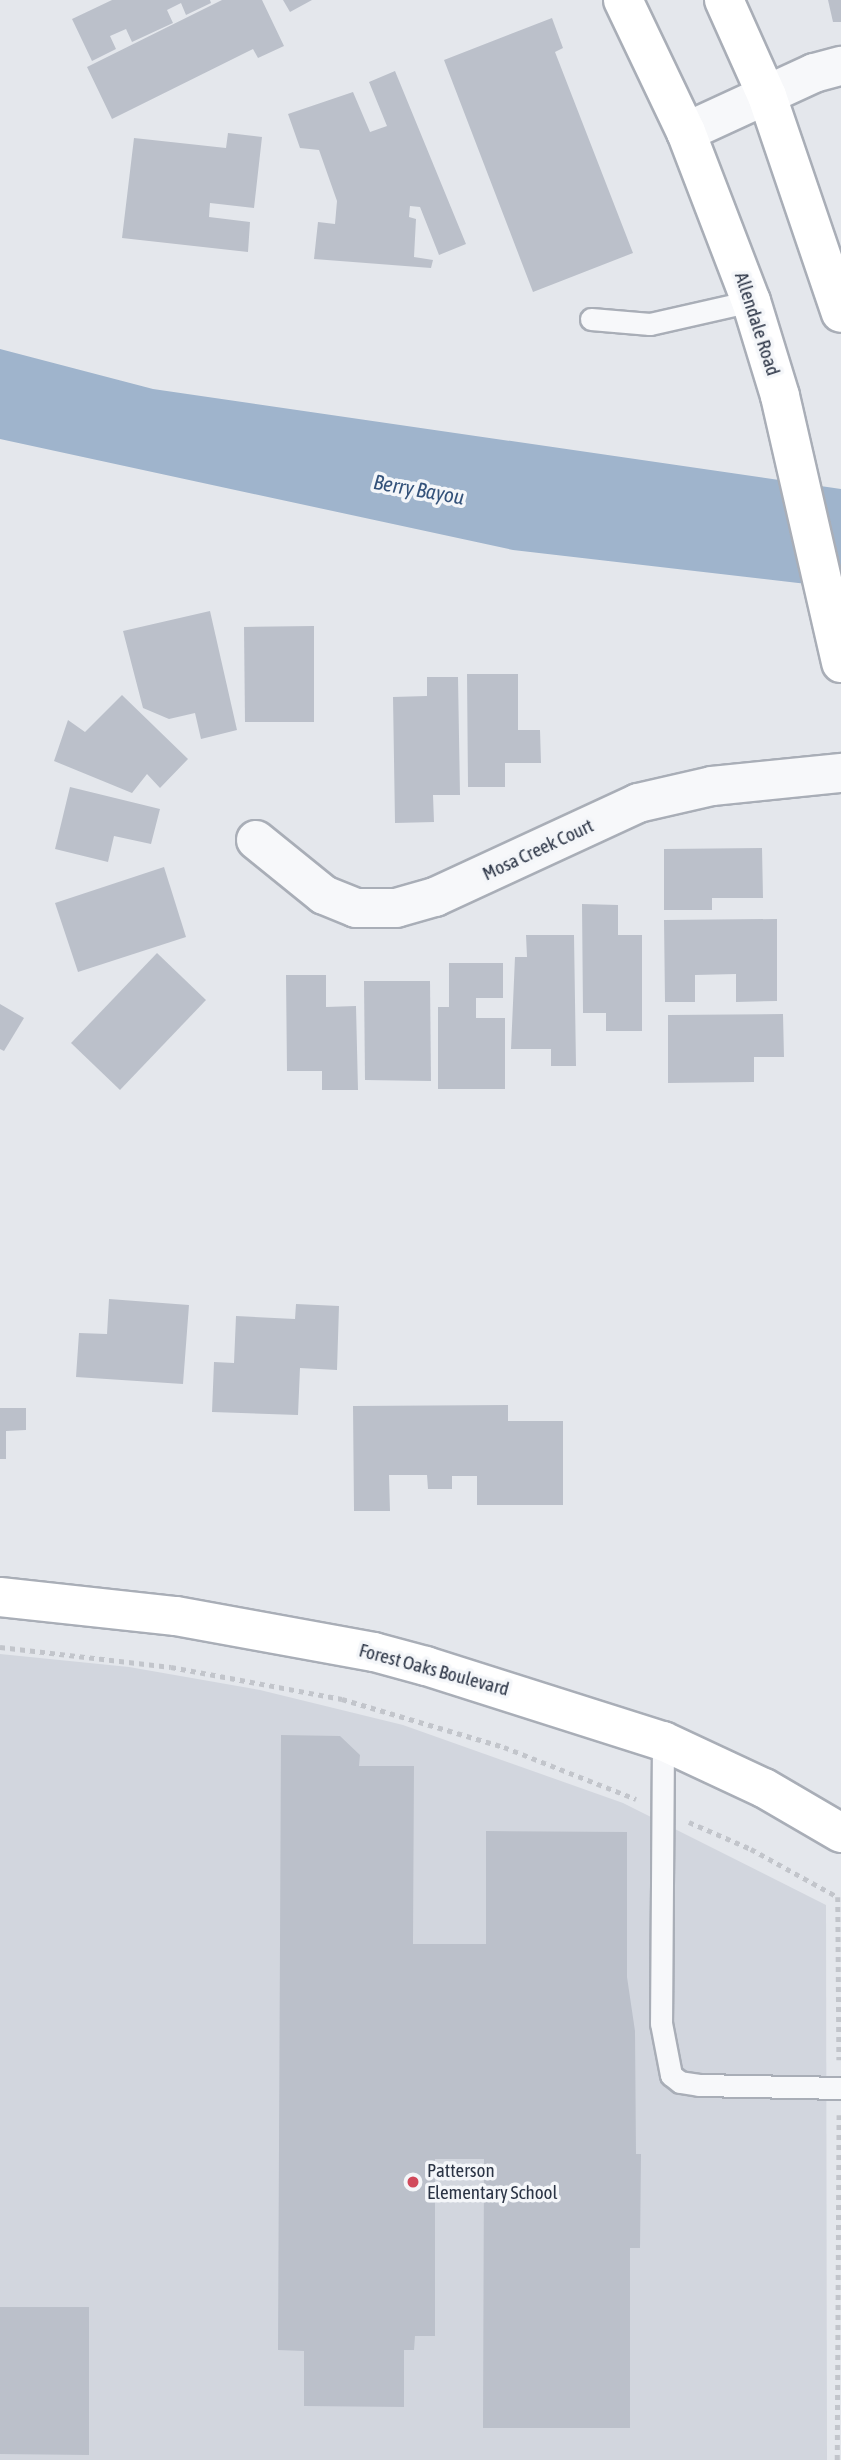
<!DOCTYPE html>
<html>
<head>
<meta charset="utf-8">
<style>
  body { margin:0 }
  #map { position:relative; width:841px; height:2460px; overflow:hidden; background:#e4e7ec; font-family:"Asap Condensed",sans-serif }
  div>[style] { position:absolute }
  .built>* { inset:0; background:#d2d6de }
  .water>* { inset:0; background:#9fb4cc }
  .building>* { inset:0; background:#bbc0ca }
  .path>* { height:4.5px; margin-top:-2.25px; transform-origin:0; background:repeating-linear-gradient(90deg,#c2c5cb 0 5px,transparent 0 10px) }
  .roads { filter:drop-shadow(2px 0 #a9aeb7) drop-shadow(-2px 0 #a9aeb7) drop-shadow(0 2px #a9aeb7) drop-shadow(0 -2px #a9aeb7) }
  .lane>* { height:21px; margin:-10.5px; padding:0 10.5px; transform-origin:10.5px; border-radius:10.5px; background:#f7f8fa }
  .street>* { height:38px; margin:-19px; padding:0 19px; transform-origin:19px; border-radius:19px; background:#f7f8fa }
  .secondary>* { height:38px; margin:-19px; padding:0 19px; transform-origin:19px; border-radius:19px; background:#fff }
  .dots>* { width:19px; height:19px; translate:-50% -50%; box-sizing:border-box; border:4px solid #f4f6f9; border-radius:50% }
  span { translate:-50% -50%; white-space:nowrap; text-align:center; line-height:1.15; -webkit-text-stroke:7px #f4f6f9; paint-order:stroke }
  .street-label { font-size:19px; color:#2b3445 }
  .poi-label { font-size:19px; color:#2b3445 }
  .left { translate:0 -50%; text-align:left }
  .water-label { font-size:21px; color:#34527a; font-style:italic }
</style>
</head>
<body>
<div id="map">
  <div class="built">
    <div style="clip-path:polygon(0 1654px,129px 1667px,260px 1690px,403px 1725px,623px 1803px,826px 1905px,827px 2460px,0 2460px)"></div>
  </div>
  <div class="water">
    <div style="clip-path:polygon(0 349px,153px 389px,841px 489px,841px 588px,513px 550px,0 439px)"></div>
  </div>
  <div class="building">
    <div style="clip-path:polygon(112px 0,210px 0,211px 3px,186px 15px,181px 3px,167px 10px,173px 23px,132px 42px,126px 29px,110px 36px,116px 49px,92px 61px,72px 19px)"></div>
    <div style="clip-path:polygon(222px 0,262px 0,284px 46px,258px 58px,253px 49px,112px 119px,87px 67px)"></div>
    <div style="clip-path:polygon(283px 0,312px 0,290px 12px)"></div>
    <div style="clip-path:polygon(828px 0,841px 0,841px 22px,833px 22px)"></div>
    <div style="clip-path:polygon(552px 18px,563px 48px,555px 52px,633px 253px,533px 292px,444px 60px)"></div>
    <div style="clip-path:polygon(395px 71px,466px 244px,439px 255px,420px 207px,410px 206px,409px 217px,416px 219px,414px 257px,433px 260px,431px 268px,314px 259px,318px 222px,335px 224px,337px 201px,319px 150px,300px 148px,288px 114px,353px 92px,370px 132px,387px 126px,369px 82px)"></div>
    <div style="clip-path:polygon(228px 133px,262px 137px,254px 208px,210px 203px,209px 217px,250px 222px,248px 252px,122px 238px,134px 138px,226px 148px)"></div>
    <div style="clip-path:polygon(210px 611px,237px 730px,201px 739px,195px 713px,169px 719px,143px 708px,123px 631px)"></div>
    <div style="clip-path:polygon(314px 626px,314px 722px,245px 722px,244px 627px)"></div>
    <div style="clip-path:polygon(467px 674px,518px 674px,518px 730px,540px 730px,541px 763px,505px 763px,505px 787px,468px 787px)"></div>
    <div style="clip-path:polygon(427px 677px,458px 677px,460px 795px,433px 795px,434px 822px,395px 823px,393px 697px,427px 696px)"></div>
    <div style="clip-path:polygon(122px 695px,188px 759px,160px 788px,147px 774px,132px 793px,54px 761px,68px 720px,85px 732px)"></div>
    <div style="clip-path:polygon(70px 787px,160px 809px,151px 844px,114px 836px,108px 862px,55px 849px)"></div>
    <div style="clip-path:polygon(762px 848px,763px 898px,712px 898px,712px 910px,664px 910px,664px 849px)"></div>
    <div style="clip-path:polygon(164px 867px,186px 937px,78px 972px,55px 903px)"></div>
    <div style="clip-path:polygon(582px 904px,618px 905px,618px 935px,642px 935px,642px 1031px,606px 1031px,606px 1013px,583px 1013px)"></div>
    <div style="clip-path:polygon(777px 919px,777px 1001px,736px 1002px,736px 974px,695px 975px,695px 1002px,665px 1002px,664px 920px)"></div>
    <div style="clip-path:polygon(526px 935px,574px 935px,576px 1066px,551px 1066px,551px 1049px,511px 1049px,515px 957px,527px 957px)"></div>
    <div style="clip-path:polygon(157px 953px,206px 1000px,120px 1090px,71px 1043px)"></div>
    <div style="clip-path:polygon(449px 963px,503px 963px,503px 998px,476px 998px,476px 1018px,505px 1018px,505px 1089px,438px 1089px,438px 1007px,449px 1007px)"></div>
    <div style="clip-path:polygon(286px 975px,326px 975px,326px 1007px,356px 1006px,358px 1090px,322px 1090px,322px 1071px,287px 1071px)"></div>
    <div style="clip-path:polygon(364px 981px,430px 981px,431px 1081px,365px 1080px)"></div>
    <div style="clip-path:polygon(0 1004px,24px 1018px,4px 1051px,0 1049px)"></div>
    <div style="clip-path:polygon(783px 1014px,784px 1057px,754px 1057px,754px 1082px,668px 1083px,668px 1015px)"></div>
    <div style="clip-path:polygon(109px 1299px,189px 1305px,183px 1384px,76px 1377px,79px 1333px,107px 1334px)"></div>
    <div style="clip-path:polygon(296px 1304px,339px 1306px,337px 1370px,300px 1368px,298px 1415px,212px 1412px,214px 1362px,234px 1363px,236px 1316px,295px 1319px)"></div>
    <div style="clip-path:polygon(508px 1405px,508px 1421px,563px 1421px,563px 1505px,477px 1505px,477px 1476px,452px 1476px,452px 1489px,428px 1489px,427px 1475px,389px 1475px,390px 1511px,354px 1511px,353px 1406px)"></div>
    <div style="clip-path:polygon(0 1408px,26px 1408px,26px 1430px,6px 1431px,6px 1459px,0 1459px)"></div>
    <div style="clip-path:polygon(281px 1735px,340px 1736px,360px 1755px,359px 1766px,414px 1766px,413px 1944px,486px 1944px,486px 1831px,627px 1832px,627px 1977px,635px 2031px,636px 2154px,641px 2154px,640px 2248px,630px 2248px,630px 2428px,483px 2428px,484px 2159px,435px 2159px,435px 2336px,415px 2336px,414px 2350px,404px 2350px,404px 2407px,304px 2406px,304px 2351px,278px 2350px)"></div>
    <div style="clip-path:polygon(0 2307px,89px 2307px,89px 2455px,0 2454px)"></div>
  </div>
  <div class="path">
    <div style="left:0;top:1647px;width:172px;rotate:6.7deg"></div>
    <div style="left:171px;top:1667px;width:174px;rotate:10.6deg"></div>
    <div style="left:342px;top:1699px;width:169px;rotate:16.5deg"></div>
    <div style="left:504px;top:1747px;width:142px;rotate:21.5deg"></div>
    <div style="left:689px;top:1822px;width:68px;rotate:23.5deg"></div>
    <div style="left:751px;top:1849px;width:99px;rotate:28.9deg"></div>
    <div style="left:838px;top:1897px;width:163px;rotate:89.6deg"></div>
    <div style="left:837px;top:2460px;width:345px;rotate:-89.7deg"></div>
  </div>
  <div class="roads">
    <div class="lane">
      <div style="left:591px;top:319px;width:59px;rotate:4.8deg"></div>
      <div style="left:650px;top:324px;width:104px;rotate:-12.8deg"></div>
      <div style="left:663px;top:1741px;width:282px;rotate:90.4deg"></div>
      <div style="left:661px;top:2023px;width:53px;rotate:79.1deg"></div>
      <div style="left:671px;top:2075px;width:11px;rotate:38deg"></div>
      <div style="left:680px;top:2082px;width:19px;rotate:9deg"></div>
      <div style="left:699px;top:2085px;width:142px;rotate:1.2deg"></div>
    </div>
    <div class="street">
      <div style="left:686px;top:132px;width:141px;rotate:-24.7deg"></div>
      <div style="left:814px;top:73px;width:28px;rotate:-15deg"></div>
      <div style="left:256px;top:840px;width:87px;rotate:39deg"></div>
      <div style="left:324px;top:895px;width:35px;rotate:22deg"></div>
      <div style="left:356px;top:908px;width:40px"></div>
      <div style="left:396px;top:908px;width:41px;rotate:-15.8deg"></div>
      <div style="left:435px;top:897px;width:224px;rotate:-24.8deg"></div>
      <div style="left:638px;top:803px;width:76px;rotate:-12.9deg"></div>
      <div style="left:712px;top:786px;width:130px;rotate:-5.8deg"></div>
    </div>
    <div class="secondary">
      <div style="left:623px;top:0;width:146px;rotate:64.5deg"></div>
      <div style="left:686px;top:132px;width:181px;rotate:69deg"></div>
      <div style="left:751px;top:301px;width:99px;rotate:73deg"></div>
      <div style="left:780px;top:396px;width:274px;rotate:77.1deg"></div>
      <div style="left:724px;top:0;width:105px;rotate:65.9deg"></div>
      <div style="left:767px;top:96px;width:229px;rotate:71.2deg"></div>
      <div style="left:0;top:1597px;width:177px;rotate:6.2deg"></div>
      <div style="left:176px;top:1616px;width:201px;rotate:10.3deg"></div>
      <div style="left:374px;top:1652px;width:54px;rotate:15.1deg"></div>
      <div style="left:426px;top:1666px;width:249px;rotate:17.6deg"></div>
      <div style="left:663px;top:1741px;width:111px;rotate:25deg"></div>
      <div style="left:764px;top:1788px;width:89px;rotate:30.3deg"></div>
    </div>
  </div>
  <div class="dots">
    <div style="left:413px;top:2182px;background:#d1495b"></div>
  </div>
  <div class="street-label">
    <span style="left:757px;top:324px;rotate:72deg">Allendale Road</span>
    <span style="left:538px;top:850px;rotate:-25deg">Mosa Creek Court</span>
    <span style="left:434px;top:1670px;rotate:15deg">Forest Oaks Boulevard</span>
  </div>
  <div class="poi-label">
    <span class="left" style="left:427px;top:2182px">Patterson<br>Elementary School</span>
  </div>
  <div class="water-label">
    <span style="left:419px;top:489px;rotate:10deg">Berry Bayou</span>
  </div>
</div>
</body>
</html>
